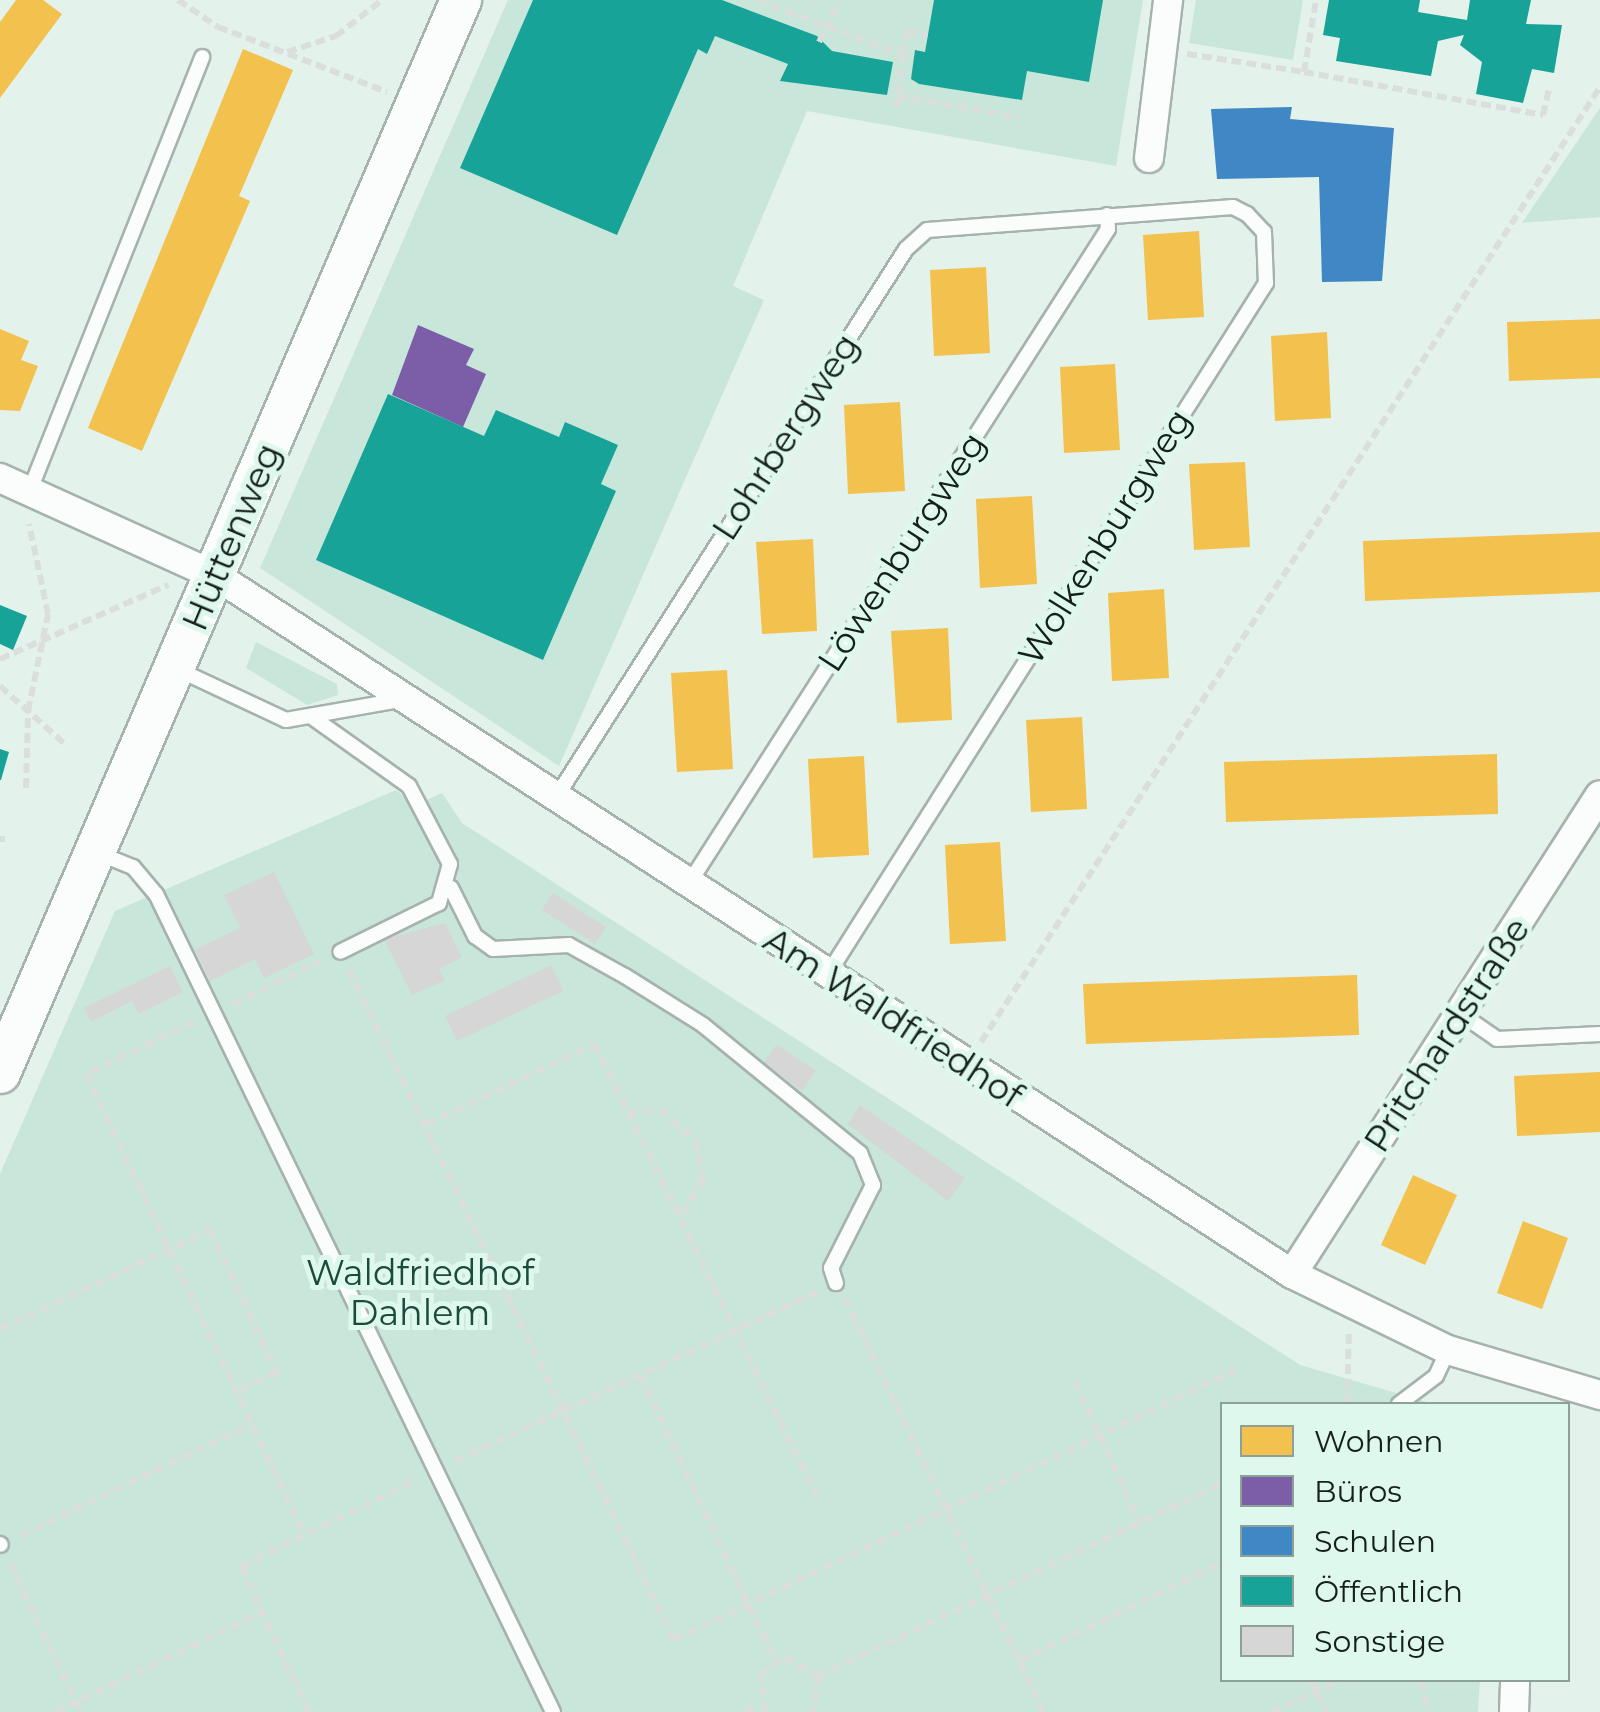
<!DOCTYPE html>
<html>
<head>
<meta charset="utf-8">
<style>
  body { margin:0 }
  #map { position:relative; width:1600px; height:1712px; overflow:hidden; background:#e4f2ec; font-family:Montserrat,sans-serif }
  div>[style] { position:absolute }
  .green>* { inset:0; background:#c9e6da }
  .homes>* { inset:0; background:#f2c14e }
  .offices>* { inset:0; background:#7b5ea7 }
  .schools>* { inset:0; background:#3f88c5 }
  .public>* { inset:0; background:#17a398 }
  .building>* { inset:0; background:#d5d6d5 }
  .path>* { height:6px; margin-top:-3px; transform-origin:0; background:repeating-linear-gradient(90deg,#dadedc 0 10px,transparent 0 15px) }
  .roads { filter:drop-shadow(2px 0 #a6b2ad) drop-shadow(-2px 0 #a6b2ad) drop-shadow(0 2px #a6b2ad) drop-shadow(0 -2px #a6b2ad) }
  .lane>* { height:14px; margin:-7px; padding:0 7px; transform-origin:7px; border-radius:7px; background:#fbfdfc }
  .street>* { height:28px; margin:-14px; padding:0 14px; transform-origin:14px; border-radius:14px; background:#fbfdfc }
  .secondary>* { height:40px; margin:-20px; padding:0 20px; transform-origin:20px; border-radius:20px; background:#fbfdfc }
  span { translate:-50% -50%; white-space:nowrap; text-align:center; line-height:1.15; -webkit-text-stroke:10px #def8ed; paint-order:stroke }
  .street-label { font-size:35px; color:#161f1b }
  .park-label { font-size:35px; color:#1a4b3b }
  .legend { position:absolute; left:1220px; top:1402px; width:350px; height:280px; box-sizing:border-box; background:#def8ed; border:2px solid #8ea199; margin:0; padding:12px 18px; list-style:none; font-size:30px; color:#161f1b }
  .legend li { display:flex; align-items:center; gap:20px; height:50px }
  .legend b { width:50px; border:2px solid #8ea199 }
</style>
</head>
<body>
<div id="map">
  <div class="green">
    <div style="clip-path:polygon(508px 0,1143px 0,1116px 166px,807px 111px,733px 286px,764px 300px,559px 766px,260px 568px)"></div>
    <div style="clip-path:polygon(1196px 0,1303px 0,1293px 60px,1189px 43px)"></div>
    <div style="clip-path:polygon(1600px 108px,1600px 217px,1522px 223px)"></div>
    <div style="clip-path:polygon(256px 642px,337px 684px,338px 695px,307px 705px,246px 668px)"></div>
    <div style="clip-path:polygon(396px 790px,415px 805px,442px 793px,462px 823px,1300px 1365px,1434px 1404px,1222px 1404px,1222px 1680px,1480px 1680px,1478px 1712px,0 1712px,0 1174px,115px 911px)"></div>
  </div>
  <div class="homes">
    <div style="clip-path:polygon(16px 0,43px 0,62px 14px,0 98px,0 22px)"></div>
    <div style="clip-path:polygon(243px 49px,293px 70px,239px 196px,250px 201px,142px 451px,88px 428px)"></div>
    <div style="clip-path:polygon(1199px 231px,1204px 317px,1148px 320px,1143px 235px)"></div>
    <div style="clip-path:polygon(986px 267px,990px 353px,934px 356px,930px 270px)"></div>
    <div style="clip-path:polygon(1600px 319px,1600px 378px,1509px 381px,1507px 322px)"></div>
    <div style="clip-path:polygon(0 329px,29px 341px,21px 360px,38px 366px,20px 411px,0 410px)"></div>
    <div style="clip-path:polygon(1327px 332px,1331px 418px,1275px 421px,1271px 336px)"></div>
    <div style="clip-path:polygon(1115px 364px,1120px 450px,1064px 453px,1060px 367px)"></div>
    <div style="clip-path:polygon(900px 402px,905px 491px,848px 494px,844px 405px)"></div>
    <div style="clip-path:polygon(1245px 462px,1250px 547px,1194px 550px,1189px 464px)"></div>
    <div style="clip-path:polygon(1032px 496px,1037px 584px,980px 588px,976px 499px)"></div>
    <div style="clip-path:polygon(1600px 532px,1600px 592px,1365px 601px,1363px 541px)"></div>
    <div style="clip-path:polygon(813px 539px,817px 631px,762px 634px,756px 542px)"></div>
    <div style="clip-path:polygon(1164px 589px,1169px 678px,1112px 681px,1108px 593px)"></div>
    <div style="clip-path:polygon(948px 628px,952px 720px,897px 723px,891px 631px)"></div>
    <div style="clip-path:polygon(727px 670px,733px 769px,677px 772px,671px 673px)"></div>
    <div style="clip-path:polygon(1082px 717px,1087px 809px,1031px 812px,1026px 720px)"></div>
    <div style="clip-path:polygon(1497px 754px,1498px 814px,1226px 822px,1224px 762px)"></div>
    <div style="clip-path:polygon(864px 756px,869px 855px,813px 858px,808px 759px)"></div>
    <div style="clip-path:polygon(1000px 842px,1006px 941px,950px 944px,945px 845px)"></div>
    <div style="clip-path:polygon(1357px 975px,1359px 1035px,1086px 1044px,1083px 984px)"></div>
    <div style="clip-path:polygon(1600px 1072px,1600px 1132px,1517px 1136px,1514px 1076px)"></div>
    <div style="clip-path:polygon(1413px 1175px,1457px 1195px,1425px 1265px,1381px 1245px)"></div>
    <div style="clip-path:polygon(1523px 1221px,1568px 1238px,1542px 1309px,1497px 1293px)"></div>
  </div>
  <div class="offices">
    <div style="clip-path:polygon(418px 325px,474px 349px,466px 365px,486px 374px,463px 427px,392px 395px)"></div>
  </div>
  <div class="schools">
    <div style="clip-path:polygon(1292px 107px,1290px 119px,1394px 128px,1382px 281px,1322px 282px,1319px 177px,1217px 179px,1211px 109px)"></div>
  </div>
  <div class="public">
    <div style="clip-path:polygon(533px 0,722px 0,817px 36px,832px 51px,893px 62px,887px 95px,780px 81px,788px 64px,715px 36px,707px 54px,698px 49px,617px 235px,460px 168px)"></div>
    <div style="clip-path:polygon(934px 0,1103px 0,1089px 82px,1027px 71px,1022px 100px,919px 84px,911px 79px,915px 50px,925px 52px)"></div>
    <div style="clip-path:polygon(1329px 0,1420px 0,1418px 12px,1467px 20px,1470px 0,1531px 0,1526px 24px,1562px 25px,1554px 73px,1532px 69px,1523px 103px,1476px 94px,1482px 62px,1460px 45px,1464px 35px,1438px 41px,1431px 76px,1336px 61px,1340px 38px,1323px 35px)"></div>
    <div style="clip-path:polygon(388px 394px,484px 436px,496px 410px,559px 437px,565px 422px,618px 445px,601px 484px,616px 491px,543px 660px,316px 560px)"></div>
    <div style="clip-path:polygon(0 605px,27px 616px,13px 650px,0 644px)"></div>
    <div style="clip-path:polygon(0 749px,9px 752px,1px 780px,0 780px)"></div>
  </div>
  <div class="building">
    <div style="clip-path:polygon(274px 872px,314px 954px,264px 978px,255px 959px,210px 981px,195px 950px,240px 928px,224px 895px)"></div>
    <div style="clip-path:polygon(553px 893px,606px 927px,595px 944px,542px 910px)"></div>
    <div style="clip-path:polygon(445px 923px,462px 957px,439px 969px,445px 980px,412px 995px,384px 939px)"></div>
    <div style="clip-path:polygon(551px 965px,563px 991px,457px 1041px,445px 1016px)"></div>
    <div style="clip-path:polygon(170px 966px,183px 992px,139px 1014px,132px 1001px,91px 1022px,84px 1008px)"></div>
    <div style="clip-path:polygon(777px 1044px,816px 1071px,802px 1091px,764px 1062px)"></div>
    <div style="clip-path:polygon(860px 1105px,965px 1178px,948px 1201px,848px 1124px)"></div>
  </div>
  <div class="path">
    <div style="left:178px;top:0;width:48px;rotate:34deg"></div>
    <div style="left:218px;top:27px;width:181px;rotate:21deg"></div>
    <div style="left:757px;top:0;width:156px;rotate:20.6deg"></div>
    <div style="left:903px;top:55px;width:24px;rotate:-81deg"></div>
    <div style="left:907px;top:31px;width:21px;rotate:11deg"></div>
    <div style="left:819px;top:42px;width:47px;rotate:-63.4deg"></div>
    <div style="left:287px;top:52px;width:52px;rotate:-18.1deg"></div>
    <div style="left:336px;top:36px;width:58px;rotate:-38deg"></div>
    <div style="left:1187px;top:54px;width:118px;rotate:8.7deg"></div>
    <div style="left:1304px;top:72px;width:73px;rotate:-80.5deg"></div>
    <div style="left:1304px;top:72px;width:243px;rotate:10.2deg"></div>
    <div style="left:1543px;top:115px;width:27px;rotate:-77deg"></div>
    <div style="left:898px;top:96px;width:123px;rotate:10.3deg"></div>
    <div style="left:896px;top:108px;width:53px;rotate:-82.5deg"></div>
    <div style="left:0;top:659px;width:184px;rotate:-23.8deg"></div>
    <div style="left:0;top:686px;width:90px;rotate:41.8deg"></div>
    <div style="left:26px;top:788px;width:77px;rotate:-88.5deg"></div>
    <div style="left:28px;top:711px;width:99px;rotate:-78.3deg"></div>
    <div style="left:48px;top:614px;width:92px;rotate:-101.9deg"></div>
    <div style="left:0;top:839px;width:5px"></div>
    <div style="left:349px;top:970px;width:745px;rotate:64.12deg"></div>
    <div style="left:674px;top:1640px;width:625px;rotate:-25.7deg"></div>
    <div style="left:233px;top:1004px;width:97px;rotate:-25.8deg"></div>
    <div style="left:194px;top:1022px;width:120px;rotate:154.3deg"></div>
    <div style="left:86px;top:1074px;width:509px;rotate:64.64deg"></div>
    <div style="left:981px;top:1042px;width:1138px;rotate:-57.05deg"></div>
    <div style="left:628px;top:1113px;width:32px;rotate:-5deg"></div>
    <div style="left:660px;top:1110px;width:48px;rotate:40.7deg"></div>
    <div style="left:696px;top:1141px;width:39px;rotate:80deg"></div>
    <div style="left:703px;top:1179px;width:44px;rotate:120.1deg"></div>
    <div style="left:427px;top:1124px;width:186px;rotate:-25.5deg"></div>
    <div style="left:595px;top:1044px;width:507px;rotate:63.89deg"></div>
    <div style="left:845px;top:1298px;width:459px;rotate:64.4deg"></div>
    <div style="left:0;top:1329px;width:232px;rotate:-25.2deg"></div>
    <div style="left:210px;top:1230px;width:158px;rotate:64.9deg"></div>
    <div style="left:277px;top:1373px;width:45px;rotate:156.3deg"></div>
    <div style="left:640px;top:1375px;width:315px;rotate:64.7deg"></div>
    <div style="left:1075px;top:1381px;width:154px;rotate:65.4deg"></div>
    <div style="left:1347px;top:1404px;width:70px;rotate:-88.4deg"></div>
    <div style="left:455px;top:1461px;width:403px;rotate:-25deg"></div>
    <div style="left:20px;top:1536px;width:258px;rotate:-25.8deg"></div>
    <div style="left:10px;top:1564px;width:164px;rotate:64.4deg"></div>
    <div style="left:1019px;top:1661px;width:225px;rotate:-25.8deg"></div>
    <div style="left:818px;top:1676px;width:448px;rotate:-25.5deg"></div>
    <div style="left:1311px;top:1680px;width:35px;rotate:65deg"></div>
    <div style="left:1421px;top:1680px;width:33px;rotate:76deg"></div>
    <div style="left:55px;top:1712px;width:229px;rotate:-25.7deg"></div>
    <div style="left:309px;top:1712px;width:161px;rotate:-115deg"></div>
    <div style="left:241px;top:1566px;width:196px;rotate:-26deg"></div>
    <div style="left:745px;top:1712px;width:17px;rotate:-24deg"></div>
    <div style="left:766px;top:1712px;width:37px;rotate:-99deg"></div>
    <div style="left:760px;top:1675px;width:31px;rotate:-36deg"></div>
    <div style="left:785px;top:1657px;width:38px;rotate:30deg"></div>
    <div style="left:818px;top:1676px;width:36px;rotate:98deg"></div>
    <div style="left:1271px;top:1712px;width:77px;rotate:-24.6deg"></div>
  </div>
  <div class="roads">
    <div class="lane">
      <div style="left:30px;top:490px;width:466px;rotate:-68.3deg"></div>
      <div style="left:177px;top:669px;width:120px;rotate:25.1deg"></div>
      <div style="left:286px;top:720px;width:115px;rotate:-10deg"></div>
      <div style="left:312px;top:717px;width:119px;rotate:35.4deg"></div>
      <div style="left:409px;top:786px;width:88px;rotate:62.3deg"></div>
      <div style="left:450px;top:864px;width:41px;rotate:105.8deg"></div>
      <div style="left:439px;top:903px;width:110px;rotate:153.7deg"></div>
      <div style="left:555px;top:799px;width:652px;rotate:-57.45deg"></div>
      <div style="left:906px;top:249px;width:28px;rotate:-42deg"></div>
      <div style="left:927px;top:230px;width:307px;rotate:-4.3deg"></div>
      <div style="left:1233px;top:207px;width:16px;rotate:27deg"></div>
      <div style="left:1247px;top:214px;width:25px;rotate:47deg"></div>
      <div style="left:1264px;top:232px;width:51px;rotate:87.8deg"></div>
      <div style="left:1266px;top:283px;width:818px;rotate:122.37deg"></div>
      <div style="left:98px;top:853px;width:38px;rotate:22deg"></div>
      <div style="left:133px;top:867px;width:35px;rotate:50deg"></div>
      <div style="left:156px;top:894px;width:909px;rotate:64.11deg"></div>
      <div style="left:688px;top:885px;width:779px;rotate:-57.37deg"></div>
      <div style="left:1108px;top:229px;width:14px;rotate:-94deg"></div>
      <div style="left:451px;top:888px;width:54px;rotate:63.4deg"></div>
      <div style="left:475px;top:936px;width:22px;rotate:36deg"></div>
      <div style="left:493px;top:949px;width:76px;rotate:-3deg"></div>
      <div style="left:569px;top:945px;width:64px;rotate:29deg"></div>
      <div style="left:625px;top:976px;width:92px;rotate:32.1deg"></div>
      <div style="left:703px;top:1025px;width:203px;rotate:39.2deg"></div>
      <div style="left:860px;top:1153px;width:35px;rotate:68deg"></div>
      <div style="left:873px;top:1185px;width:93px;rotate:116.8deg"></div>
      <div style="left:831px;top:1268px;width:16px;rotate:72deg"></div>
      <div style="left:1461px;top:1014px;width:44px;rotate:34.8deg"></div>
      <div style="left:1497px;top:1039px;width:103px;rotate:-2.8deg"></div>
      <div style="left:1399px;top:1404px;width:46px;rotate:-37.1deg"></div>
      <div style="left:1436px;top:1376px;width:29px;rotate:-65deg"></div>
      <div style="left:0;top:1544px;width:1px;rotate:45deg"></div>
    </div>
    <div class="street">
      <div style="left:1149px;top:158px;width:159px;rotate:-83.1deg"></div>
      <div style="left:0;top:478px;width:239px;rotate:24.4deg"></div>
      <div style="left:218px;top:577px;width:1280px;rotate:32.98deg"></div>
      <div style="left:1292px;top:1274px;width:174px;rotate:26deg"></div>
      <div style="left:1448px;top:1350px;width:159px;rotate:16.5deg"></div>
      <div style="left:1292px;top:1274px;width:569px;rotate:-57.26deg"></div>
      <div style="left:1514px;top:1712px;width:32px;rotate:-88deg"></div>
    </div>
    <div class="secondary">
      <div style="left:0;top:1073px;width:1168px;rotate:-66.75deg"></div>
    </div>
  </div>
  <div class="street-label">
    <span style="left:786px;top:437px;rotate:-57deg">Lohrbergweg</span>
    <span style="left:232px;top:537px;rotate:-67deg">Hüttenweg</span>
    <span style="left:1105px;top:537px;rotate:-58deg">Wolkenburgweg</span>
    <span style="left:902px;top:552px;rotate:-57deg">Löwenburgweg</span>
    <span style="left:893px;top:1018px;rotate:33deg">Am Waldfriedhof</span>
    <span style="left:1447px;top:1035px;rotate:-57deg">Pritchardstraße</span>
  </div>
  <div class="park-label">
    <span style="left:420px;top:1293px">Waldfriedhof<br>Dahlem</span>
  </div>
  <ul class="legend">
  <li><b style="height:28px;background:#f2c14e"></b>Wohnen</li>
  <li><b style="height:28px;background:#7b5ea7"></b>Büros</li>
  <li><b style="height:28px;background:#3f88c5"></b>Schulen</li>
  <li><b style="height:28px;background:#17a398"></b>Öffentlich</li>
  <li><b style="height:28px;background:#d5d6d5"></b>Sonstige</li>
  </ul>
</div>
</body>
</html>
